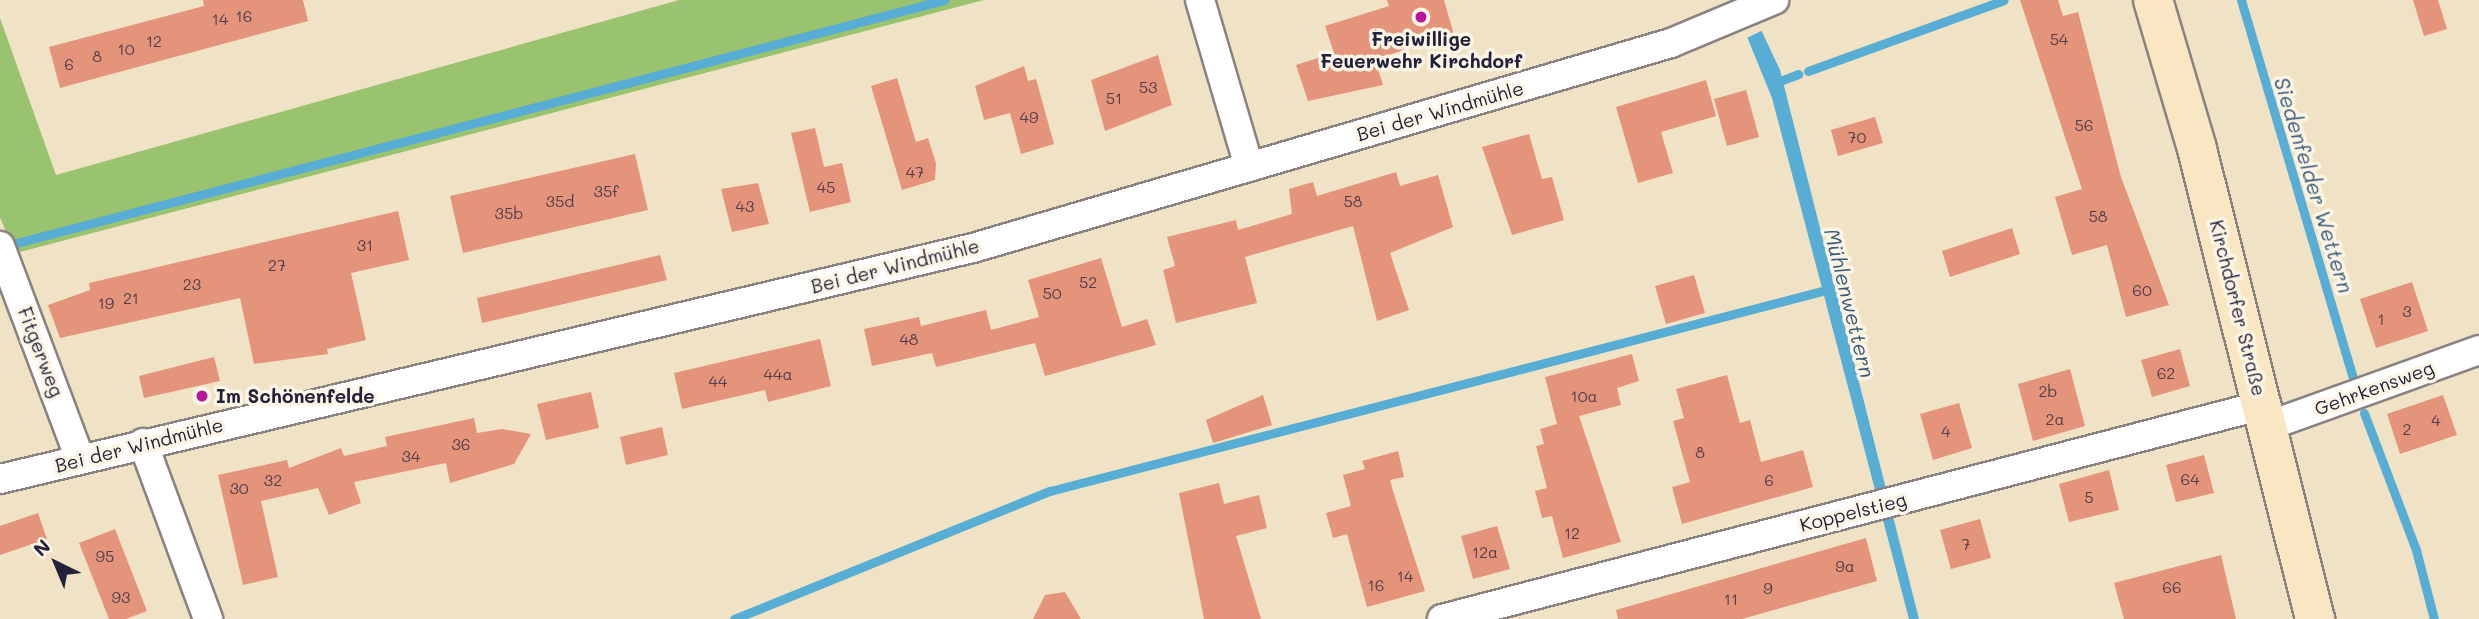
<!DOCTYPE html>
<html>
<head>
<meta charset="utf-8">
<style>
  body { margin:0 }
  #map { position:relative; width:2479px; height:619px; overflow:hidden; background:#f0e3c5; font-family:Mali,sans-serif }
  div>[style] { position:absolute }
  .green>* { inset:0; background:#9ac36f }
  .water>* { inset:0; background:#58add4 }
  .pier>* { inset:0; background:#f0e3c5 }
  .stream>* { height:9px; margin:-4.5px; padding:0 4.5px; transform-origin:4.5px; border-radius:4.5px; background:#58add4 }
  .building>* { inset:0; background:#e4947a }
  .roads { filter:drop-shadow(2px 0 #898280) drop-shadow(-2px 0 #898280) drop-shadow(0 2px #898280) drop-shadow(0 -2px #898280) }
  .street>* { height:28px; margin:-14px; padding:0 14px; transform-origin:14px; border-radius:14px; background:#fff }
  .secondary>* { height:38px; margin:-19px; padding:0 19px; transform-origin:19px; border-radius:19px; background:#f9e7c3 }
  .dots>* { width:19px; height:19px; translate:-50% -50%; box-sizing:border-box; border:4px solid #fcf5e5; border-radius:50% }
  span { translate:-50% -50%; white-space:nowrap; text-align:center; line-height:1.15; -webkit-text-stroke:7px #fcf5e5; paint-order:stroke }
  .number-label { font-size:16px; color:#523e4b }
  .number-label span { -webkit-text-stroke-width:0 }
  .poi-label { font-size:19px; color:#22223b; font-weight:700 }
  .left { translate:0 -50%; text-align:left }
  .street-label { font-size:19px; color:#22223b }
  .water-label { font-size:21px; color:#385a78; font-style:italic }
  .north { position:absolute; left:21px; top:528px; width:70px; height:70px; -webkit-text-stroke:5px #fcf5e5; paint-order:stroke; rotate:317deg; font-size:19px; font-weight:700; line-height:28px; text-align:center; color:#22223b }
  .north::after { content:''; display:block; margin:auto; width:24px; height:32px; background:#22223b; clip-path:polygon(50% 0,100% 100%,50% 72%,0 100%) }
</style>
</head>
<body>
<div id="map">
  <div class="green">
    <div style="clip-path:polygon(679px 0,984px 0,16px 253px,0 218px,0 18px,56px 175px)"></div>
  </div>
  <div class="water">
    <div style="clip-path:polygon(1732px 0,1747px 0,1780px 70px,1919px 619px,1909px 619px,1772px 98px)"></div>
  </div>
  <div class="pier">
    <div style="clip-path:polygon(1751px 0,1765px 29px,1747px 38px,1729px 1px)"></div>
  </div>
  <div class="stream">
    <div style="left:2241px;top:0;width:397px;rotate:73.5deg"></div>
    <div style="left:1808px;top:71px;width:208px;rotate:-19.9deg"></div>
    <div style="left:1775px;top:83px;width:25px;rotate:-21deg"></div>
    <div style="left:5px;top:246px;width:971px;rotate:-14.68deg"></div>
    <div style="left:2364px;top:413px;width:147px;rotate:69.2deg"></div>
    <div style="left:2416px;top:550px;width:71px;rotate:75.4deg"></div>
    <div style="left:734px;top:619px;width:341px;rotate:-22.1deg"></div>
    <div style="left:1050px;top:491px;width:806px;rotate:-14.52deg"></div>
  </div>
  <div class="building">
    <div style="clip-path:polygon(203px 0,303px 0,308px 21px,60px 88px,49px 47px,204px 6px)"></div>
    <div style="clip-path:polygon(1387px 0,1444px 0,1454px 35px,1375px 59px,1383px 85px,1308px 101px,1296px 65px,1334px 53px,1325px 26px,1389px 6px)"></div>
    <div style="clip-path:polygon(2020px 0,2058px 0,2063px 16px,2078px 12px,2121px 177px,2169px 305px,2126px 317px,2107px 245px,2072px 255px,2055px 197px,2082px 189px)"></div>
    <div style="clip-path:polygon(2413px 0,2438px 0,2447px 29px,2424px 36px)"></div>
    <div style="clip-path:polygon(1158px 55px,1172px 105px,1105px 131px,1091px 80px)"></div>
    <div style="clip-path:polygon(1024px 66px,1028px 81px,1036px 79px,1054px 144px,1021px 154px,1010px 113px,984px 120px,975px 86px)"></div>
    <div style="clip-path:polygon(897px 78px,916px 142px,928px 138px,936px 163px,935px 180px,902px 190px,871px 86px)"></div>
    <div style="clip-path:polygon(1706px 80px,1716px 116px,1661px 132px,1673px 173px,1638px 183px,1616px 107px)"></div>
    <div style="clip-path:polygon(1746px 90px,1759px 137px,1727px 146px,1714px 99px)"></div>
    <div style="clip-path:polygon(1875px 117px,1883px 143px,1838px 156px,1831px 130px)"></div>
    <div style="clip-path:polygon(815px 128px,824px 167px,842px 163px,851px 202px,810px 212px,791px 133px)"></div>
    <div style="clip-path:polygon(1529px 134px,1542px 179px,1552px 177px,1564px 220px,1512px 235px,1482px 147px)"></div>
    <div style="clip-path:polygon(635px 154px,648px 210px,463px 253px,450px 196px)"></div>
    <div style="clip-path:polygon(1396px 172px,1400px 186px,1438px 175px,1453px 227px,1390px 253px,1409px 310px,1377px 321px,1353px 226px,1245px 257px,1257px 303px,1176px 323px,1163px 270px,1175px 266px,1167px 237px,1236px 220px,1238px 230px,1292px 214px,1289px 189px,1313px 182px,1317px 196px)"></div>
    <div style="clip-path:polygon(758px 183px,769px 224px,732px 232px,721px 189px)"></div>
    <div style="clip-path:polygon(398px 211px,409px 260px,351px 273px,366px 340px,327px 349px,328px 354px,254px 364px,240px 298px,60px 338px,48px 305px,90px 290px,89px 283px)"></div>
    <div style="clip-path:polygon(2012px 228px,2020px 254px,1950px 277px,1942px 251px)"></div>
    <div style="clip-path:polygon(660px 255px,667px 280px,482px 323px,477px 298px)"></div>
    <div style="clip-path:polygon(1101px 258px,1122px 327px,1147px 319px,1156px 345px,1045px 376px,1035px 343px,936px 367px,932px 353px,872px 366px,864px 329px,919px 317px,921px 326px,986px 310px,991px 330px,1039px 317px,1028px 280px)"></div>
    <div style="clip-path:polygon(1694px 275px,1705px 313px,1666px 324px,1655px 286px)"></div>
    <div style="clip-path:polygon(2412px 282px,2428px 331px,2376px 348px,2360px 299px)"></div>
    <div style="clip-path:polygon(820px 339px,831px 386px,768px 402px,765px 390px,682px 409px,674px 373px)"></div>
    <div style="clip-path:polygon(2180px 349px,2190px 386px,2152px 397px,2141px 360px)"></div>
    <div style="clip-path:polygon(1632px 354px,1639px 381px,1617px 388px,1621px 405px,1579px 416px,1621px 542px,1563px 558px,1552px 516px,1542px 518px,1535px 491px,1547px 488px,1536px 446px,1544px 444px,1540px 429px,1557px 424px,1545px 377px)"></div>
    <div style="clip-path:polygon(214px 357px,220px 381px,144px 398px,139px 376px)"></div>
    <div style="clip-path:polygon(2070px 369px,2085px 426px,2033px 441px,2018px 384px)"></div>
    <div style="clip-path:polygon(1727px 375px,1740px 423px,1750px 420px,1761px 462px,1803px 450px,1813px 487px,1682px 524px,1672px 487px,1690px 482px,1673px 421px,1684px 418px,1676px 389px)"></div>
    <div style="clip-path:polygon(591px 392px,599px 428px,546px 440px,537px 404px)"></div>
    <div style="clip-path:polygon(1263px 395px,1272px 425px,1213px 443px,1206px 420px)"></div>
    <div style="clip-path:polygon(2443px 395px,2457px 435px,2400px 454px,2387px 414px)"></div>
    <div style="clip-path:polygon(1959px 403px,1972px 448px,1933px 460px,1920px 414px)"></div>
    <div style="clip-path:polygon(474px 418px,477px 433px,502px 429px,531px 434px,514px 464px,450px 483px,446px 463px,354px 482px,361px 503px,329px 515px,318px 488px,261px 501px,278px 577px,243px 585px,218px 475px,287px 460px,289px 468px,341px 448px,344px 456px,387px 446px,385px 437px)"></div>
    <div style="clip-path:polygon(662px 427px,668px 455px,626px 465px,620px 437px)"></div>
    <div style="clip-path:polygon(1398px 451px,1404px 477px,1390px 480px,1393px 491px,1425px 591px,1367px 607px,1347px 534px,1333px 538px,1326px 513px,1351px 506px,1343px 475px,1365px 469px,1362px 461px)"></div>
    <div style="clip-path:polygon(2204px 455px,2214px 493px,2176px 502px,2166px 465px)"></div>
    <div style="clip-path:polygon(2109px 470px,2119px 510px,2069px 522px,2059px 484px)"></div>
    <div style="clip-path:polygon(1219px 483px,1224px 504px,1259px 495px,1267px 528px,1236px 536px,1261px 619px,1204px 619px,1179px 493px)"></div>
    <div style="clip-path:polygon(38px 513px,47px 539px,0 555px,0 526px)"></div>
    <div style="clip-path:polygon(1980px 519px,1991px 558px,1951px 569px,1940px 530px)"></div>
    <div style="clip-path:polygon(1497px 526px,1510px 569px,1473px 579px,1461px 536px)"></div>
    <div style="clip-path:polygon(115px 529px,147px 611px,126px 619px,109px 619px,79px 543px)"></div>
    <div style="clip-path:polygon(1866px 538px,1877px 581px,1742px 619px,1618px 619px,1616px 610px)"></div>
    <div style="clip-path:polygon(2221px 555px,2236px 619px,2124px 619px,2114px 583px)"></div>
    <div style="clip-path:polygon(1065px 592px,1081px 619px,1033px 619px,1045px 595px)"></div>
  </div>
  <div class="roads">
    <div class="street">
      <div style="left:1200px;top:0;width:174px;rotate:73.6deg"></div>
      <div style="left:0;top:246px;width:228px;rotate:69.4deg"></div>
      <div style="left:2268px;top:426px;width:224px;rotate:-19.8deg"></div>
      <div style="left:143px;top:443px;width:188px;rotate:69.7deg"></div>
      <div style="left:0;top:479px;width:1000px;rotate:-13.36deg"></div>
      <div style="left:973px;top:248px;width:727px;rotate:-16.37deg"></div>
      <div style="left:1671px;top:43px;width:112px;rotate:-22.7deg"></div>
      <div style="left:1442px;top:619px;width:848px;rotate:-14.61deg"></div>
    </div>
    <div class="secondary">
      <div style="left:2153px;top:0;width:155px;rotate:73.5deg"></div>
      <div style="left:2197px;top:149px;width:485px;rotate:75.9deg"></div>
    </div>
  </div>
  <div class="dots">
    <div style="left:1421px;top:17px;background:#b5179e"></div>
    <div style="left:202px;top:396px;background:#b5179e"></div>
  </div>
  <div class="number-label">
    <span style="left:244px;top:16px">16</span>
    <span style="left:220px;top:19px">14</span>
    <span style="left:2059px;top:39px">54</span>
    <span style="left:154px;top:41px">12</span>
    <span style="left:126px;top:49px">10</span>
    <span style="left:97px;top:56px">8</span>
    <span style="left:69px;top:64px">6</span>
    <span style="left:1148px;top:87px">53</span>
    <span style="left:1114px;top:98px">51</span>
    <span style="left:1029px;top:117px">49</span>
    <span style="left:2084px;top:125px">56</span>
    <span style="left:1857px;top:137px">70</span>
    <span style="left:915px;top:172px">47</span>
    <span style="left:826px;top:187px">45</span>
    <span style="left:606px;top:191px">35f</span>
    <span style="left:560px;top:201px">35d</span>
    <span style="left:1353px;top:201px">58</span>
    <span style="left:745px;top:206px">43</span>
    <span style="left:509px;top:213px">35b</span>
    <span style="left:2098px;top:216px">58</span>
    <span style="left:365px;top:245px">31</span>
    <span style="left:277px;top:265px">27</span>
    <span style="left:1088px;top:282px">52</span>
    <span style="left:192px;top:284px">23</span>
    <span style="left:2142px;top:290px">60</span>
    <span style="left:1052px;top:293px">50</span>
    <span style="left:131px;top:298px">21</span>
    <span style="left:106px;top:303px">19</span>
    <span style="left:2407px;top:311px">3</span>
    <span style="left:2381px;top:319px">1</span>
    <span style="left:909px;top:339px">48</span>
    <span style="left:2166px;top:373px">62</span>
    <span style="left:778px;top:374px">44a</span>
    <span style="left:718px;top:381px">44</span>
    <span style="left:2048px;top:391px">2b</span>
    <span style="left:1584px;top:396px">10a</span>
    <span style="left:2055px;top:419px">2a</span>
    <span style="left:2436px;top:420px">4</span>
    <span style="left:2407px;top:429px">2</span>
    <span style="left:1946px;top:431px">4</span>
    <span style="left:461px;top:444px">36</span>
    <span style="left:1700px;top:452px">8</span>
    <span style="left:411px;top:456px">34</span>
    <span style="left:2190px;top:479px">64</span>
    <span style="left:273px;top:480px">32</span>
    <span style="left:1769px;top:480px">6</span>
    <span style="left:239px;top:488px">30</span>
    <span style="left:2089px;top:497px">5</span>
    <span style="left:1572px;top:533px">12</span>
    <span style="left:1966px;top:544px">7</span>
    <span style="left:1485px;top:552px">12a</span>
    <span style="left:105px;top:556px">95</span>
    <span style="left:1845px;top:566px">9a</span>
    <span style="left:1405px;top:576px">14</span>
    <span style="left:1376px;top:585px">16</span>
    <span style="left:2172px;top:587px">66</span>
    <span style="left:1768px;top:588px">9</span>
    <span style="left:121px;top:597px">93</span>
    <span style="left:1731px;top:599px">11</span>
  </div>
  <div class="poi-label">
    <span style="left:1421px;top:50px">Freiwillige<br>Feuerwehr Kirchdorf</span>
    <span class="left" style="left:216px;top:396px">Im Schönenfelde</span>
  </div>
  <div class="street-label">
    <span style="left:1440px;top:111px;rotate:-16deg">Bei der Windmühle</span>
    <span style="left:895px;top:266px;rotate:-14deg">Bei der Windmühle</span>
    <span style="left:2238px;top:308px;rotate:76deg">Kirchdorfer Straße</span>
    <span style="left:41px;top:352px;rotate:69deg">Fitgerweg</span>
    <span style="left:2374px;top:388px;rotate:-20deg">Gehrkensweg</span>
    <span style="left:139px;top:445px;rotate:-14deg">Bei der Windmühle</span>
    <span style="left:1853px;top:512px;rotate:-14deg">Koppelstieg</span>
  </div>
  <div class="water-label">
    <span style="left:2314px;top:185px;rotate:73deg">Siedenfelder Wettern</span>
    <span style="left:1850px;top:303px;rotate:76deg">Mühlenwettern</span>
  </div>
  <div class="north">N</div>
</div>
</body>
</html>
